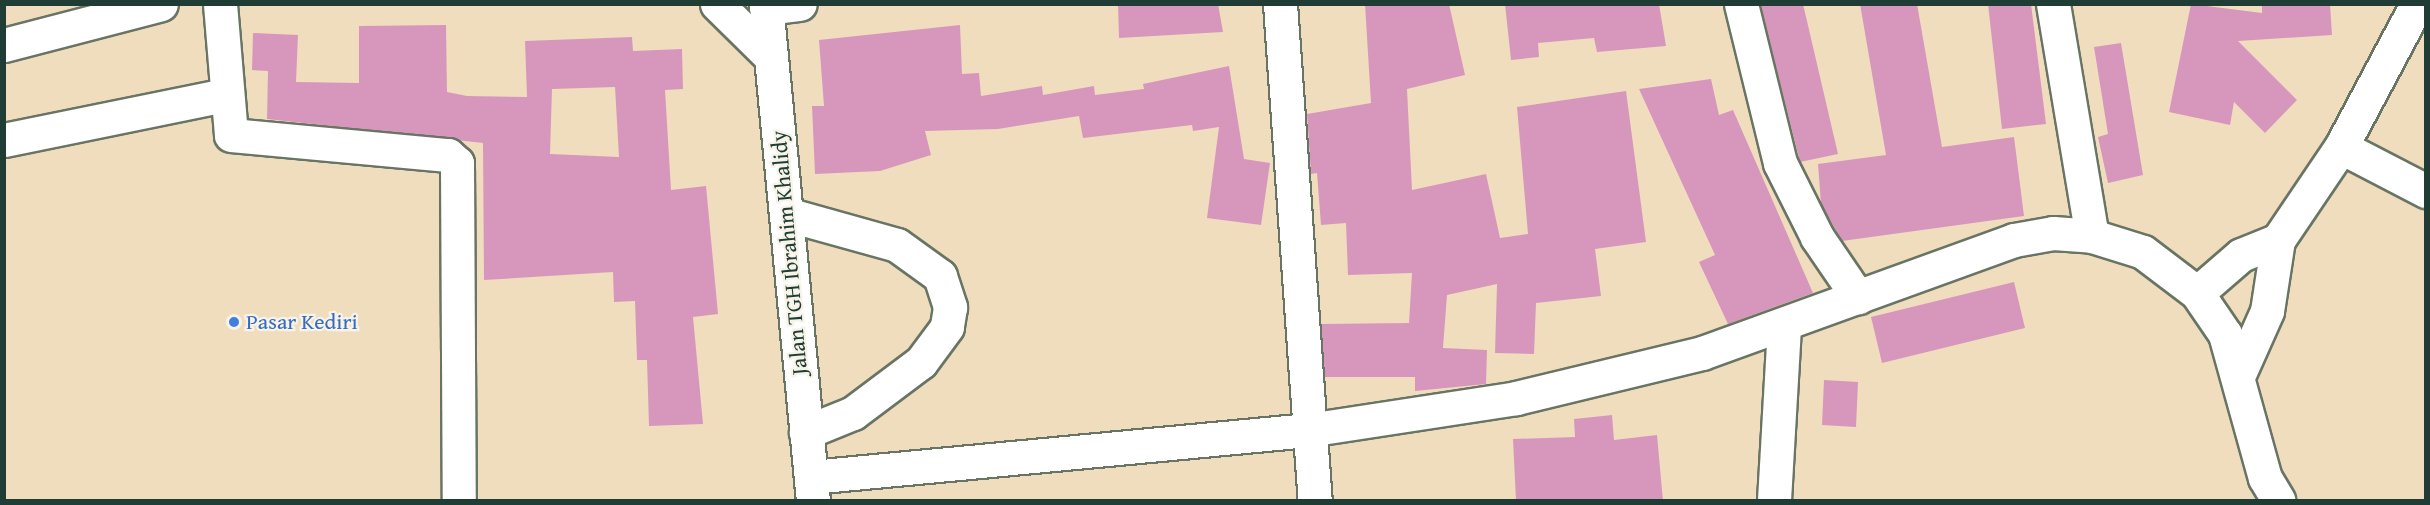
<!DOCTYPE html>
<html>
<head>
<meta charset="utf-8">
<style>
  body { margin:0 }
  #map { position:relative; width:2430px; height:505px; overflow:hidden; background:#f0ddbe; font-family:"Gentium Book Plus",serif }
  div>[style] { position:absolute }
  .building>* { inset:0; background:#d797bd }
  .roads { filter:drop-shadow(2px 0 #687564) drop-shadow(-2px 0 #687564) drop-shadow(0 2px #687564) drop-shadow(0 -2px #687564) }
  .minor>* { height:33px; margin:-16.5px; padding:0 16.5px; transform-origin:16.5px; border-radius:16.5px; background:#fff }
  .major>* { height:33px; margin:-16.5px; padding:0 16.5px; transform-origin:16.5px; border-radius:16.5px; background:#fff }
  .dots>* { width:16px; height:16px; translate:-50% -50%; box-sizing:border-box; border:3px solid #f7f3e8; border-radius:50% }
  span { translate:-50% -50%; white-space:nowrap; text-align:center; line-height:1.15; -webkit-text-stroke:4.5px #f7f3e8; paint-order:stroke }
  .street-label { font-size:22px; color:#1f3d34 }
  .shop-label { font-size:22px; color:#366cbe }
  .left { translate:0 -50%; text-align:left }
  .frame { position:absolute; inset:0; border:6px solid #1f3d34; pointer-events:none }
</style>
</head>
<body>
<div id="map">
  <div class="building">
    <div style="clip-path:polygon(1118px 4px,1218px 4px,1223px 32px,1119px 38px)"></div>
    <div style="clip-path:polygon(1365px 4px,1449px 4px,1465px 75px,1407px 89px,1412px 190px,1486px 174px,1500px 238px,1528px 234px,1517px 107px,1626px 91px,1646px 242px,1595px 249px,1601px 296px,1536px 303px,1534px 354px,1495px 353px,1497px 284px,1447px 295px,1443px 348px,1487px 350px,1486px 384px,1415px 391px,1415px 377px,1325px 377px,1321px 324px,1409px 323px,1412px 273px,1348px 275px,1346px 223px,1321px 225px,1317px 173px,1311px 174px,1307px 114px,1371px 103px)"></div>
    <div style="clip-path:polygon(1505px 4px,1659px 4px,1666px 46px,1597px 52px,1594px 38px,1538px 43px,1539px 57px,1511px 60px)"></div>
    <div style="clip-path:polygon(1760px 4px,1803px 4px,1838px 154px,1800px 162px)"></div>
    <div style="clip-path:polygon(1860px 4px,1917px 4px,1942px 147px,2014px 137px,2024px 216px,1842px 241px,1821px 204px,1818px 164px,1886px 155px)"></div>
    <div style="clip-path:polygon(1988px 4px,2031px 4px,2046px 124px,2002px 129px)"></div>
    <div style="clip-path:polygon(2191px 4px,2262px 13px,2262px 4px,2330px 4px,2332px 35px,2238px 41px,2297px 100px,2265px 133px,2234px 102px,2230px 125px,2169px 112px)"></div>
    <div style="clip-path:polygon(evenodd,446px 25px,447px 92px,467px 96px,527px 97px,525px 41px,632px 37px,633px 51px,682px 49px,683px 89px,665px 90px,671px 190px,706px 186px,718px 314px,693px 317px,703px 424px,649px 426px,647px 360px,637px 360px,635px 301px,614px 302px,613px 272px,484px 280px,483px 143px,267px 119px,268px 71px,252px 70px,253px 33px,298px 35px,296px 82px,359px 83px,359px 26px,446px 25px,615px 87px,619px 157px,550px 154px,552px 89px,615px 87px)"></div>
    <div style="clip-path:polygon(960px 25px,962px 74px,979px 73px,981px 96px,1042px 86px,1043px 95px,1094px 86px,1095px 95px,1144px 89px,1143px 84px,1229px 66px,1244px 159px,1270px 163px,1261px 225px,1207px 218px,1219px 127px,1193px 131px,1192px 125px,1083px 138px,1079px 116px,998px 129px,925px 131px,931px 155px,880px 171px,815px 174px,812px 106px,824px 106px,819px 40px)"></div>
    <div style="clip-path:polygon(2121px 43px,2143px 175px,2108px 183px,2098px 137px,2108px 134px,2094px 47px)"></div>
    <div style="clip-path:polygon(1711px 79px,1719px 115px,1733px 110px,1813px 293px,1728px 324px,1699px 262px,1715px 255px,1639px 89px)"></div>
    <div style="clip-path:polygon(2014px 282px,2025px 328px,1882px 363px,1871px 317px)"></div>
    <div style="clip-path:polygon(1824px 380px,1858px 382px,1856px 427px,1822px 425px)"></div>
    <div style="clip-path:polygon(1612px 415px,1614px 440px,1657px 435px,1663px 501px,1516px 501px,1513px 439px,1575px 437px,1574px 419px)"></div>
  </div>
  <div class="roads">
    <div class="minor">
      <div style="left:220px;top:4px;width:131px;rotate:85.2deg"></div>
      <div style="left:231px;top:135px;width:218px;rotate:5.3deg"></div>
      <div style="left:448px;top:155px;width:12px;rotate:42deg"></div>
      <div style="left:457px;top:163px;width:337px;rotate:89.7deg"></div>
      <div style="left:1280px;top:4px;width:497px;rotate:86deg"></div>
      <div style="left:1741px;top:4px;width:164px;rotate:76.2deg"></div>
      <div style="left:1780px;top:163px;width:83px;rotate:63.4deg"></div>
      <div style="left:1817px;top:237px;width:73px;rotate:55.7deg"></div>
      <div style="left:2053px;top:4px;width:235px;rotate:80.5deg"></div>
      <div style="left:766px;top:8px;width:34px;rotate:-7deg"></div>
      <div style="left:4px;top:140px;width:226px;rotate:-11.5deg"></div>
      <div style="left:2341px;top:147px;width:96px;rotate:27.4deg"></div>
      <div style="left:786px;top:214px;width:115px;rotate:15.6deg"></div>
      <div style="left:897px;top:245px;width:53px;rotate:35.8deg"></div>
      <div style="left:940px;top:276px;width:33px;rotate:72deg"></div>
      <div style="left:950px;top:307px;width:20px;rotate:99deg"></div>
      <div style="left:947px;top:327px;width:44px;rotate:126.6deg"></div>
      <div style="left:921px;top:362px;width:85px;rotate:143.1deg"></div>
      <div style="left:853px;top:413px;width:51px;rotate:158deg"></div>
      <div style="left:2197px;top:293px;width:58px;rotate:-40.8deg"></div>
      <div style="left:2241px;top:255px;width:40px;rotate:-22deg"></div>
      <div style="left:2239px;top:374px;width:69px;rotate:-66deg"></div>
      <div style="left:2267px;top:311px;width:72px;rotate:-81.2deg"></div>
      <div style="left:2278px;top:240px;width:112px;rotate:-55.9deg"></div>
      <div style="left:2341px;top:147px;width:162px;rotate:-62deg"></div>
      <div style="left:811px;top:477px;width:499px;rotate:-5.4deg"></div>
      <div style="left:1308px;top:430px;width:210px;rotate:-8.7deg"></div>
      <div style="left:1516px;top:398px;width:191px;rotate:-13.6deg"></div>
      <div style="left:1702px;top:353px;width:332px;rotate:-19.9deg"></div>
      <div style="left:2014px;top:240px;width:40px;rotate:-10deg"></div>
      <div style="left:2053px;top:233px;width:39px;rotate:4deg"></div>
      <div style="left:2092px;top:236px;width:53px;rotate:17.4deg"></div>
      <div style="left:2143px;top:252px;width:68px;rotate:37.2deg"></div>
      <div style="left:2197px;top:293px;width:50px;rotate:55.7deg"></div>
      <div style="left:2225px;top:334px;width:149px;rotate:74.5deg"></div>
      <div style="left:2265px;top:478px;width:26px;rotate:59deg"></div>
      <div style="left:1774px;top:500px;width:176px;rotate:-86.7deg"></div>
    </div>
    <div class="major">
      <div style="left:717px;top:4px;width:74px;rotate:44.5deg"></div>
      <div style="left:766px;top:4px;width:498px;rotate:84.6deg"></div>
      <div style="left:4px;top:45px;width:162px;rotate:-14.6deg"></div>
    </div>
  </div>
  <div class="dots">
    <div style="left:234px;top:322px;background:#3f7fe0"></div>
  </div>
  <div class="street-label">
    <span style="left:789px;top:253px;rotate:-95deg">Jalan TGH Ibrahim Khalidy</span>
  </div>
  <div class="shop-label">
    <span class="left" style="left:246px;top:322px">Pasar Kediri</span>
  </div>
  <div class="frame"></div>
</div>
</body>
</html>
